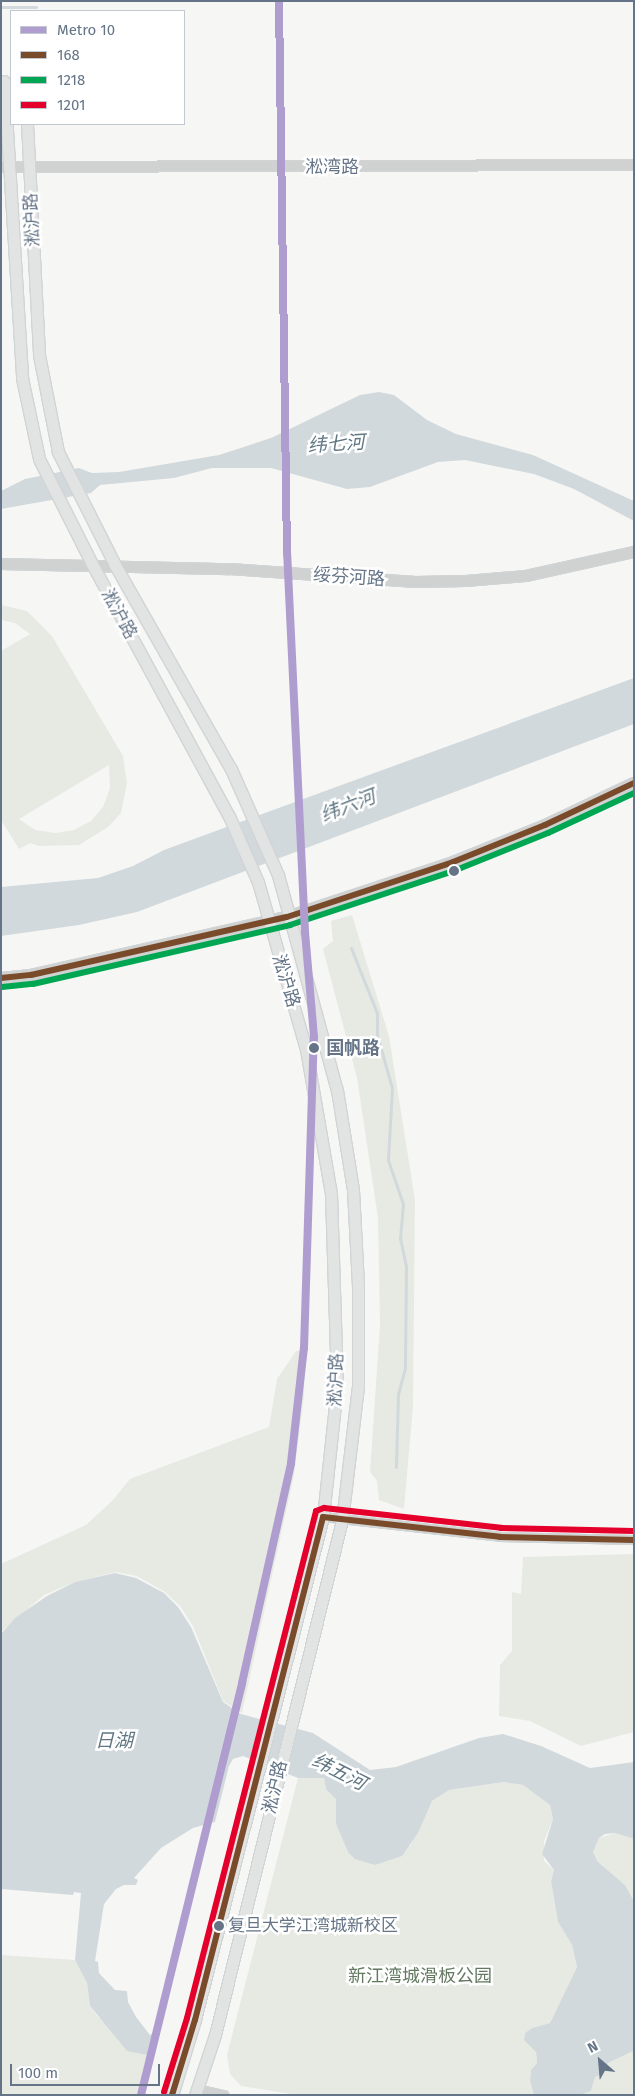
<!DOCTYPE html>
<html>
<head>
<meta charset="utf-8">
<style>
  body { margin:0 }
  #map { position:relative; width:635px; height:2096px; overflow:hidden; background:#f6f7f5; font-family:"Fira Sans","Noto Sans SC",sans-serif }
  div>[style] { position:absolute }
  .green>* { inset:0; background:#e6eae3 }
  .water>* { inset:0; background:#d2d9dc }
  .stream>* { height:3px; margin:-1.5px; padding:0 1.5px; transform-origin:1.5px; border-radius:1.5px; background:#d2d9dc }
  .roads { filter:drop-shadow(1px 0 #d1d4d5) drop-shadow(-1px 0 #d1d4d5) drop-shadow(0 1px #d1d4d5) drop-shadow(0 -1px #d1d4d5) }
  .minor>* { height:8px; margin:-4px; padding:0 4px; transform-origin:4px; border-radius:4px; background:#d0d2d2 }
  .tertiary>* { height:10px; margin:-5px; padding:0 5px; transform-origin:5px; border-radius:5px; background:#d0d2d2 }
  .secondary>* { height:11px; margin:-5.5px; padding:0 5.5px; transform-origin:5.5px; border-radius:5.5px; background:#e2e3e3 }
  .bus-1>* { height:6px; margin:-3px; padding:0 3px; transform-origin:3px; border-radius:3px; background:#7a4b2a }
  .bus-2>* { height:6px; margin:-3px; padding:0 3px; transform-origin:3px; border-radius:3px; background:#00a651 }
  .bus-3>* { height:6px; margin:-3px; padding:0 3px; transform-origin:3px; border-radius:3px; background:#e4002b }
  .metro-1>* { height:8px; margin:-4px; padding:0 4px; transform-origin:4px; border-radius:4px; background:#af9dd0 }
  .dots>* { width:14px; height:14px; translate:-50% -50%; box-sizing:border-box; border:2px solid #fff; border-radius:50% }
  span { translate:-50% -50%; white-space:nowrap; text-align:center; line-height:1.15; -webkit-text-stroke:5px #fff; paint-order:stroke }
  .bus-label { font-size:17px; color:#657587 }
  .left { translate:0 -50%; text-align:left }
  .street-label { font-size:18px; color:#657587 }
  .stop-label { font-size:18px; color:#657587; font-weight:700 }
  .park-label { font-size:18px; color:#637960 }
  .water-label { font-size:19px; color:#607783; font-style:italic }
  .frame { position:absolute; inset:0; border:2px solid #657587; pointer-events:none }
  .legend { position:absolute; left:10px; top:10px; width:175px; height:115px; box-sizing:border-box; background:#fff; border:1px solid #c1c8cf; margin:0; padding:6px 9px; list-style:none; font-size:15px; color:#657587 }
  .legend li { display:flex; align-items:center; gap:10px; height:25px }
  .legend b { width:25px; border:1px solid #c1c8cf }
  .north { position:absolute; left:575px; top:2036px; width:50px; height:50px; -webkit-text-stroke:4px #fff; paint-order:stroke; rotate:333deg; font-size:14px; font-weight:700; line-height:20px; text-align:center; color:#657587 }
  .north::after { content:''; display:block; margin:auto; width:18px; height:22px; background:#657587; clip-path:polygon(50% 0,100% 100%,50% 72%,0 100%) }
  .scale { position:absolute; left:10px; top:2064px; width:150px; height:22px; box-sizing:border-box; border:2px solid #657587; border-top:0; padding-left:6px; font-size:15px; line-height:18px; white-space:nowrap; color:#657587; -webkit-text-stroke:4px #fff; paint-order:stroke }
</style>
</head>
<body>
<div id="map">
  <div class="green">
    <div style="clip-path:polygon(evenodd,1px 605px,27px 611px,52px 636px,123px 756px,127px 783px,121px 813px,108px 827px,79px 845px,39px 846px,30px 843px,19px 849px,1px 820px,1px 651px,30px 634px,15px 623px,1px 620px,1px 605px,109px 765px,110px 788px,103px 807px,91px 821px,74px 830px,56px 833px,35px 830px,19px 819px,109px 765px)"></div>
    <div style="clip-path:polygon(352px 915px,389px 1036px,415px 1200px,413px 1406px,404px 1509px,379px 1500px,377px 1481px,370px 1472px,380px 1325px,378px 1218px,357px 1078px,323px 949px,333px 941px,331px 921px)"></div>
    <div style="clip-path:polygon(305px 1350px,304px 1396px,294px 1475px,242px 1713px,223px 1701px,193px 1626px,180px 1606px,165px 1592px,137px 1576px,116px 1572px,75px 1582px,44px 1595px,1px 1632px,1px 1564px,86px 1525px,112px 1501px,130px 1479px,269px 1427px,277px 1379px,296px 1351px)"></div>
    <div style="clip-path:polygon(634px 1554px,634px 1732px,581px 1746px,530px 1721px,499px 1716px,500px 1665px,512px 1651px,512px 1592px,521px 1594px,523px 1557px)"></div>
    <div style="clip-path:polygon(298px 1778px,324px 1778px,326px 1789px,336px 1798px,336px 1824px,348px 1852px,410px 1846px,432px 1801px,449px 1790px,504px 1782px,523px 1785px,550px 1805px,553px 1819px,544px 1841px,544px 1861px,554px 1870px,551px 1881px,558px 1922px,572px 1945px,577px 1967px,550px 2023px,532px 2028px,525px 2033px,524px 2040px,536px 2051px,537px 2063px,531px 2070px,530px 2081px,534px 2095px,297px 2095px,241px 2086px,230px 2074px,227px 2055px)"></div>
    <div style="clip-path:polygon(615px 1833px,634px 1839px,634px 1901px,625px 1885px,598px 1862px,593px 1852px,599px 1838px)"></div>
    <div style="clip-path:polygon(1px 1955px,75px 1960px,87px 1983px,90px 2006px,97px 2016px,111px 2028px,119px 2042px,153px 2056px,142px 2095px,1px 2095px)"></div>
    <div style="clip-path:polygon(634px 2050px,634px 2095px,580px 2095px,591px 2091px,595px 2076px,604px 2073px,608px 2063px)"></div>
  </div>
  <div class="water">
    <div style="clip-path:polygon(379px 392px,394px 395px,427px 420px,456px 434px,533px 455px,634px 501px,634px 521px,574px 489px,534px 474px,465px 460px,438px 462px,370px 487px,347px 489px,271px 468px,212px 468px,174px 478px,100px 485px,91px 493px,1px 509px,1px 491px,25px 479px,79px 468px,92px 473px,119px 472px,219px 455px,271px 438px,360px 395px)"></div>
    <div style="clip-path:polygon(634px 678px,634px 724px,137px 912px,79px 925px,1px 936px,1px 887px,98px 878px,133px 866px,164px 850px)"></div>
    <div style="clip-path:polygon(115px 1573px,136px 1578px,164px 1593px,178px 1607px,191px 1627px,223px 1702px,241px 1714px,313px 1733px,370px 1770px,396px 1767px,479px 1738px,503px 1734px,541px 1746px,590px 1768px,634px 1762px,634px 1839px,615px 1833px,605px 1834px,599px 1838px,593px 1852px,598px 1862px,625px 1885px,634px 1901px,633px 2051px,608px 2063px,604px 2073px,595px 2077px,591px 2091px,580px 2095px,534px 2095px,530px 2081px,531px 2070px,537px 2063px,536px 2052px,524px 2040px,525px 2033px,532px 2028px,550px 2023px,577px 1967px,572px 1945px,558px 1922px,551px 1881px,554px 1870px,542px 1854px,553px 1819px,550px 1805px,523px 1785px,504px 1782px,449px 1790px,432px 1801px,418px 1833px,402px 1856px,375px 1865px,355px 1859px,348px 1852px,336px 1824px,336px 1799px,326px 1789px,324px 1778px,298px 1778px,243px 1756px,233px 1759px,229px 1766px,215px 1822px,193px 1828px,161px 1848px,134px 1878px,138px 1880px,136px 1885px,124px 1885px,116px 1889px,104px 1904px,95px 1961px,98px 1962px,99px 1973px,115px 1990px,127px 1991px,128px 2002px,136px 2017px,150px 2035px,154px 2032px,157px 2036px,153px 2056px,127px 2051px,90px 2006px,87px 1983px,75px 1960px,81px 1893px,74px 1892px,73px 1895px,1px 1889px,1px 1634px,15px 1618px,47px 1596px,75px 1582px)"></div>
  </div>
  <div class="stream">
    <div style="left:1px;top:7px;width:35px"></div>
    <div style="left:351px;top:948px;width:70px;rotate:68.2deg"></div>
    <div style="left:377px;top:1013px;width:22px;rotate:90deg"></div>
    <div style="left:377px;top:1035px;width:55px;rotate:74.2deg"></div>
    <div style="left:392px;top:1088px;width:72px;rotate:93.2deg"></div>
    <div style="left:388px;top:1160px;width:46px;rotate:71.2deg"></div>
    <div style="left:403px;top:1204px;width:34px;rotate:95deg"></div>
    <div style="left:400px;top:1238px;width:30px;rotate:78deg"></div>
    <div style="left:406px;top:1267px;width:101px;rotate:90.6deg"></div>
    <div style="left:405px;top:1368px;width:27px;rotate:105deg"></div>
    <div style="left:398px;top:1394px;width:73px;rotate:91.6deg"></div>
  </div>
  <div class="roads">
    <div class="minor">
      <div style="left:323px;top:1517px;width:178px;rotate:6.4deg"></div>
      <div style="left:500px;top:1537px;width:134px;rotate:1.3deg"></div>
      <div style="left:197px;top:2089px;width:28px;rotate:13deg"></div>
    </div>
    <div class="tertiary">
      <div style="left:1px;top:167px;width:633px;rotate:-0.18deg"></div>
      <div style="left:1px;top:564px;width:229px;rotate:1.3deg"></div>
      <div style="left:230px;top:569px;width:186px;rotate:4deg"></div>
      <div style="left:416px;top:582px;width:50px;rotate:-1.1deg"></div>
      <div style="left:466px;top:581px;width:60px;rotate:-4.8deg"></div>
      <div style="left:526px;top:576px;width:111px;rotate:-12.5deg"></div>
      <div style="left:1px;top:978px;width:30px;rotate:-6deg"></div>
      <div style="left:31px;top:975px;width:262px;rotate:-12.8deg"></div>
      <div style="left:287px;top:917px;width:175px;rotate:-18.3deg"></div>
      <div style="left:453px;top:862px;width:99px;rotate:-21.9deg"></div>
      <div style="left:545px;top:825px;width:98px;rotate:-25.3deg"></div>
    </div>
    <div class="secondary">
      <div style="left:4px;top:81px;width:298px;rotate:86.5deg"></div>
      <div style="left:22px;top:378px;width:83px;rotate:78.1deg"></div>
      <div style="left:39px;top:459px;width:118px;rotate:63.2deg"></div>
      <div style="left:92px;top:564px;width:287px;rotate:61.5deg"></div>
      <div style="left:229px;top:816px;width:72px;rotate:66.3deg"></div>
      <div style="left:258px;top:882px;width:174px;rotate:74deg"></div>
      <div style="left:306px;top:1049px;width:147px;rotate:80.2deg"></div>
      <div style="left:331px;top:1194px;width:192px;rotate:88.2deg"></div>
      <div style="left:337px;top:1386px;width:132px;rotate:96.1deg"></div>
      <div style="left:323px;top:1517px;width:519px;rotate:104.28deg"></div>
      <div style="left:195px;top:2020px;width:78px;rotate:107deg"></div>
      <div style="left:27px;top:124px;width:231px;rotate:87deg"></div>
      <div style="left:39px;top:355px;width:99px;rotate:78.9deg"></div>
      <div style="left:58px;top:452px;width:127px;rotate:63.2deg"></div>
      <div style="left:115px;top:565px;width:235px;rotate:60.4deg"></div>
      <div style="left:231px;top:769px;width:116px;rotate:66.1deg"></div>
      <div style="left:278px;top:875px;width:223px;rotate:74.7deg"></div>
      <div style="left:337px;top:1090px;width:101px;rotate:80.9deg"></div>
      <div style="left:353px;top:1190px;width:96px;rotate:87deg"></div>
      <div style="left:358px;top:1286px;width:100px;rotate:90deg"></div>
      <div style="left:358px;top:1386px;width:135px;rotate:96.8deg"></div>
      <div style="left:342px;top:1520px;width:530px;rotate:103.85deg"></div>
      <div style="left:215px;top:2035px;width:63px;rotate:108.4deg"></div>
    </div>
  </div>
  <div class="bus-1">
    <div style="left:1px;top:978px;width:30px;rotate:-6deg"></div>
    <div style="left:31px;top:975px;width:262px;rotate:-12.8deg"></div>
    <div style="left:287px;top:917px;width:175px;rotate:-18.3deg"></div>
    <div style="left:453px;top:862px;width:99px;rotate:-21.9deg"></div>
    <div style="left:545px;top:825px;width:98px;rotate:-25.3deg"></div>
    <div style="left:172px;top:2095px;width:78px;rotate:-73deg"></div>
    <div style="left:195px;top:2020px;width:519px;rotate:-75.72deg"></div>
    <div style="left:323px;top:1517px;width:178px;rotate:6.4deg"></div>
    <div style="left:500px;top:1537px;width:134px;rotate:1.3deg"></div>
  </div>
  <div class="bus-2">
    <div style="left:2px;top:987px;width:31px;rotate:-6deg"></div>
    <div style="left:33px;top:984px;width:264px;rotate:-12.9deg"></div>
    <div style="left:290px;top:925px;width:175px;rotate:-18.3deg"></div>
    <div style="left:456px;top:870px;width:99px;rotate:-21.9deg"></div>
    <div style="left:548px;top:833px;width:95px;rotate:-24.9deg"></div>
  </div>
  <div class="bus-3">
    <div style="left:164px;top:2092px;width:77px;rotate:-72.7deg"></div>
    <div style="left:187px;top:2018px;width:523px;rotate:-75.72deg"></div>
    <div style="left:316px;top:1511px;width:9px;rotate:-21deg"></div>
    <div style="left:324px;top:1508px;width:178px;rotate:6.4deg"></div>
    <div style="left:501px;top:1528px;width:133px;rotate:1.3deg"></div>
  </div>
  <div class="metro-1">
    <div style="left:141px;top:2095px;width:424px;rotate:-76.2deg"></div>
    <div style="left:242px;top:1683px;width:225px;rotate:-77.4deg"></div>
    <div style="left:291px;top:1463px;width:116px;rotate:-83.6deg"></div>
    <div style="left:304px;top:1348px;width:311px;rotate:-88.2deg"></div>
    <div style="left:314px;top:1037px;width:105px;rotate:-94.9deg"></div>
    <div style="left:305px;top:932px;width:378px;rotate:-92.7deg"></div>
    <div style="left:287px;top:554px;width:553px;rotate:-90.83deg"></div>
  </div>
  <div class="dots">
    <div style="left:454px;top:871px;background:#657587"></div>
    <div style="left:314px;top:1048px;background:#657587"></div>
    <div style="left:219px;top:1926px;background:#657587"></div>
  </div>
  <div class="bus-label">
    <span class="left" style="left:228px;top:1926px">复旦大学江湾城新校区</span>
  </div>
  <div class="street-label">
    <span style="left:332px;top:167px">淞湾路</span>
    <span style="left:32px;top:220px;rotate:-93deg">淞沪路</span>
    <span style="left:349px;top:577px;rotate:4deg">绥芬河路</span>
    <span style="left:119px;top:614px;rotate:61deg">淞沪路</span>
    <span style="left:286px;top:981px;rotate:73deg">淞沪路</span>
    <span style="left:336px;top:1380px;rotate:-88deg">淞沪路</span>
    <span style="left:275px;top:1787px;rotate:-77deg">淞沪路</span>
  </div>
  <div class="stop-label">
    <span class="left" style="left:326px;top:1048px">国帆路</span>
  </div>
  <div class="park-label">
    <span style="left:420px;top:1976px">新江湾城滑板公园</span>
  </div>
  <div class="water-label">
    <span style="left:336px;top:444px;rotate:-4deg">纬七河</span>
    <span style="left:348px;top:806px;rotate:-21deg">纬六河</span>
    <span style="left:114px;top:1741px">日湖</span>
    <span style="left:339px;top:1772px;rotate:27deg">纬五河</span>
  </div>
  <div class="frame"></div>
  <ul class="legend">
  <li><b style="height:6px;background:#af9dd0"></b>Metro 10</li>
  <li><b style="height:6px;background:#7a4b2a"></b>168</li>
  <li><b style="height:6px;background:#00a651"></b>1218</li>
  <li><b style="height:6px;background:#e4002b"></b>1201</li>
  </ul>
  <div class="north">N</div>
  <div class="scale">100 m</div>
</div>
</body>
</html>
